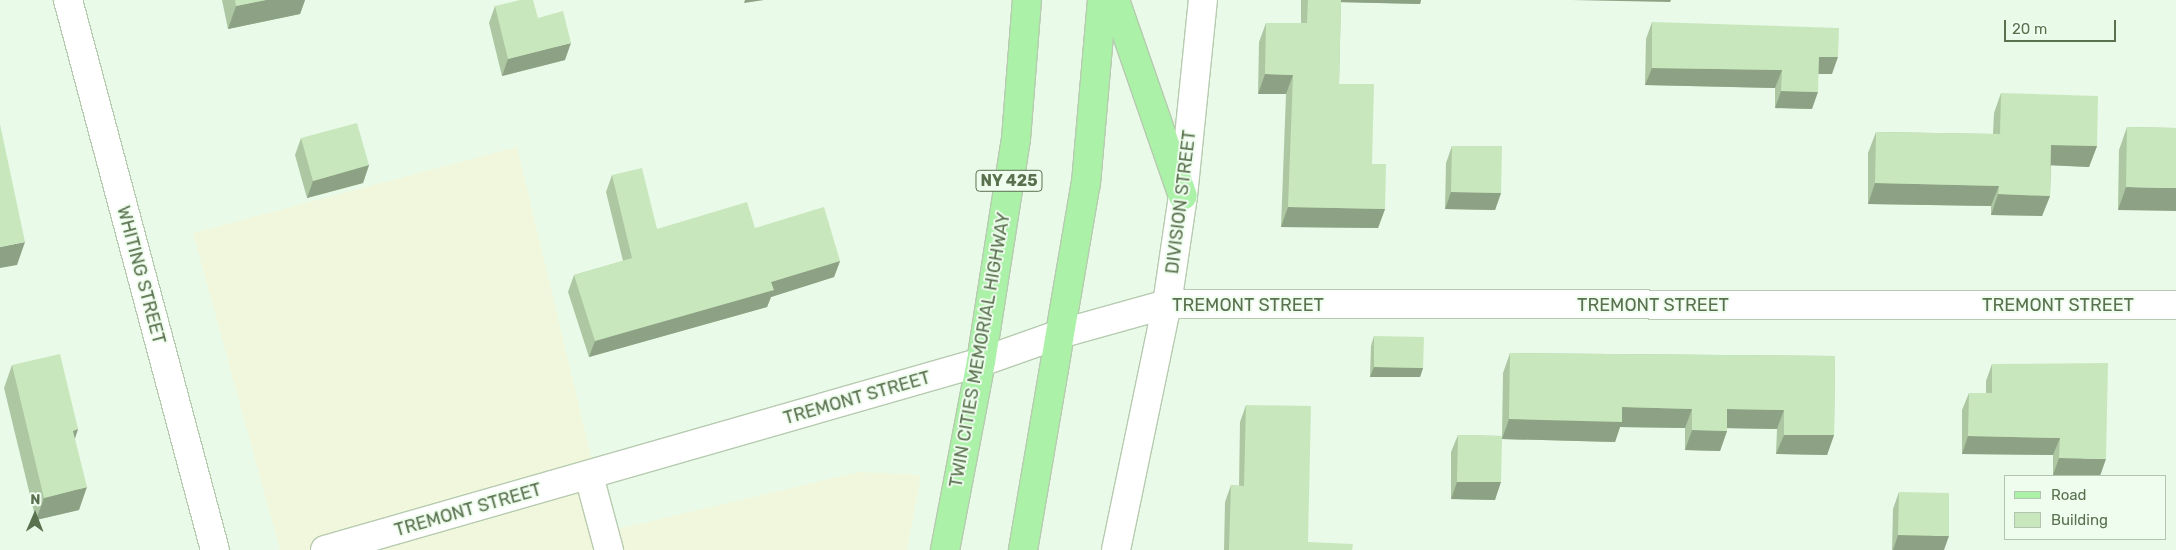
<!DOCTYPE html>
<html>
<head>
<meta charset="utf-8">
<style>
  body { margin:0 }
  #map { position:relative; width:2176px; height:550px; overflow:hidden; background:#e9fae8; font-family:Rubik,sans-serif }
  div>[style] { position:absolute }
  .medical>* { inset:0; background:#f1f7dc }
  .roads { filter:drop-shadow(1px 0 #b6cbaf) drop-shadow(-1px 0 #b6cbaf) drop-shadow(0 1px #b6cbaf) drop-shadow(0 -1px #b6cbaf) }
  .minor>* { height:28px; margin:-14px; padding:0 14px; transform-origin:14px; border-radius:14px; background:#fff }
  .major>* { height:28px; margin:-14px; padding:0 14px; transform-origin:14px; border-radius:14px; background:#abf1a8 }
  .wall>* { inset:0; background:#adc7a3 }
  .shaded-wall>* { inset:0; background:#8da284 }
  .building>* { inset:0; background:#c9e7bd }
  span { translate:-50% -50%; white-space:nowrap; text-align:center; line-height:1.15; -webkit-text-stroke:4px #effdee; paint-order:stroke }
  .shield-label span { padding:1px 4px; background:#effdee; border:1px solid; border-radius:4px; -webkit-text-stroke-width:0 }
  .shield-label { font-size:16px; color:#5a714f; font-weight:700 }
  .street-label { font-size:18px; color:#5a714f }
  .legend { position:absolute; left:2004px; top:475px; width:162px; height:65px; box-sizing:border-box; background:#effdee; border:1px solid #b3c5ae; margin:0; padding:6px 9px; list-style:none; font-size:15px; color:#5a714f }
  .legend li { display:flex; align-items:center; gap:10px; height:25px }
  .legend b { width:25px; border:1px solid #b3c5ae }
  .north { position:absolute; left:10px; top:490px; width:50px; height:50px; -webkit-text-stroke:4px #effdee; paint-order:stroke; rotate:1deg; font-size:14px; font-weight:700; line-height:20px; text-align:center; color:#5a714f }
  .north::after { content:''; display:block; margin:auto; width:18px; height:22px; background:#5a714f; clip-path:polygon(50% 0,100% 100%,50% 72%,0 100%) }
  .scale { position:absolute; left:2004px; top:20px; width:112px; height:22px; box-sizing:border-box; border:2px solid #5a714f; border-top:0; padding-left:6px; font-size:15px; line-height:18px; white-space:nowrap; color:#5a714f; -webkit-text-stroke:4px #effdee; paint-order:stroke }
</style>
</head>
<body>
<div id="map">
  <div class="medical">
    <div style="clip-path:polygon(517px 147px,609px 531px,859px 472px,921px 475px,907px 550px,280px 550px,193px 233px)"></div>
  </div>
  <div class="roads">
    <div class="minor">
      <div style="left:68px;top:0;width:569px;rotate:75.04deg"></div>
      <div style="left:589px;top:476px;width:77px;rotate:74.9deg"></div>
      <div style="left:325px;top:550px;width:682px;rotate:-15.99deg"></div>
      <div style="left:981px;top:362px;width:87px;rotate:-19.5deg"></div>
      <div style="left:1063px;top:333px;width:108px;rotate:-15.6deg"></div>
      <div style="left:1167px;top:304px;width:1009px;rotate:0.06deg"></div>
      <div style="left:1116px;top:550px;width:251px;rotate:-78.3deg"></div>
      <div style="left:1167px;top:304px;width:109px;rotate:-81.6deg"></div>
      <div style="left:1183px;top:196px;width:197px;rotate:-84.2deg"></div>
    </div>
    <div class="major">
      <div style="left:1115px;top:0;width:207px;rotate:70.9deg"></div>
      <div style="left:945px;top:550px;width:191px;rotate:-79.2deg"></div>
      <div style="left:981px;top:362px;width:226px;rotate:-81.1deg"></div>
      <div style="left:1016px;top:139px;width:139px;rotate:-85.5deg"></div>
      <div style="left:1023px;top:550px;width:372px;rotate:-80.3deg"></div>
      <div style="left:1086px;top:183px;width:184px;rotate:-85deg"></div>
    </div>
  </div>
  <div class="wall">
    <div style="clip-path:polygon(222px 0,305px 0,300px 14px,228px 29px)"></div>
    <div style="clip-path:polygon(1301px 0,1421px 0,1420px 4px,1341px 2px,1339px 84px,1372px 164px,1385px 209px,1378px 228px,1281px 227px,1286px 94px,1258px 94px,1259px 42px,1266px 23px,1301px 23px)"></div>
    <div style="clip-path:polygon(495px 6px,538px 18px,565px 60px,502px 76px,489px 23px)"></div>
    <div style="clip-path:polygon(1652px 22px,1832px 74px,1818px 74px,1812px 109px,1775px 108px,1775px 88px,1645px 85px,1646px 39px)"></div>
    <div style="clip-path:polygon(2001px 93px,2097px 146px,2089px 167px,2051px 165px,2050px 196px,2042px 216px,1991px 215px,1991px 206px,1868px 204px,1868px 153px,1876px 132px,1993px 134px,1994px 113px)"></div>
    <div style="clip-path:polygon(2127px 127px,2176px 128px,2118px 210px,2119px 150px)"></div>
    <div style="clip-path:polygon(301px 138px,369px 165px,363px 183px,307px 198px,295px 155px)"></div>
    <div style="clip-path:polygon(1452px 146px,1501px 193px,1495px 210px,1445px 209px,1446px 163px)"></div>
    <div style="clip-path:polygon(612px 175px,657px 229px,755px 228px,840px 261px,834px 277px,771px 297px,767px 307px,589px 357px,568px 292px,574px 275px,623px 261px,606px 192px)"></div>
    <div style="clip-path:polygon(1374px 336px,1423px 368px,1420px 377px,1370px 377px,1371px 346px)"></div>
    <div style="clip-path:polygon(1510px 353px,1835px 356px,1834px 435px,1827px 455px,1776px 454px,1777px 429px,1727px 428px,1727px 431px,1720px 451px,1685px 450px,1685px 428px,1620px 427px,1615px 442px,1502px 439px,1495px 500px,1451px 499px,1451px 452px,1458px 435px,1502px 436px,1503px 373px)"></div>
    <div style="clip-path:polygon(1992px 364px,2100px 476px,2053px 475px,2053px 455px,1962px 454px,1962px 410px,1969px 393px,1986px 393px,1986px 381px)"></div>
    <div style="clip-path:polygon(12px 365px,78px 429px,75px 439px,79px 510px,36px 520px,4px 388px)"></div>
    <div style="clip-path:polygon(1246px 405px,1308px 542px,1352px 550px,1224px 550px,1225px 502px,1231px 485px,1239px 486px,1240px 422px)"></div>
    <div style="clip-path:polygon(1899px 492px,1944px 550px,1892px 550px,1893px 509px)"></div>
  </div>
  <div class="shaded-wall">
    <div style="clip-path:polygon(266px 0,305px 0,300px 14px,228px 29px,236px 6px)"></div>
    <div style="clip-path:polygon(745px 0,764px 0,744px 3px)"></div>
    <div style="clip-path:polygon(1335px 0,1421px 0,1420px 4px,1334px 2px)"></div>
    <div style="clip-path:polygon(1572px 0,1671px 0,1670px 2px)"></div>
    <div style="clip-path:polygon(571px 43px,565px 60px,502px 76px,508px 59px)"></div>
    <div style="clip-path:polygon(1819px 57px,1838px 57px,1832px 74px,1812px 74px)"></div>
    <div style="clip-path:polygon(1652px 68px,1782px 70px,1775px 88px,1645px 85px)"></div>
    <div style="clip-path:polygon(1265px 74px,1293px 75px,1286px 94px,1258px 94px)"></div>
    <div style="clip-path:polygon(1781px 91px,1818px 92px,1812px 109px,1775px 108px)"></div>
    <div style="clip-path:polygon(2051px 145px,2097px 146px,2089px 167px,2044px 165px)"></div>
    <div style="clip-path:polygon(369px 165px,363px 183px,307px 198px,313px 181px)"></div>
    <div style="clip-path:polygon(1875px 183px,1999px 186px,1991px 206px,1868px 204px)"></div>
    <div style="clip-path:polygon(2126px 187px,2176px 188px,2176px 211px,2118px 210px)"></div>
    <div style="clip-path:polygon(1451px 192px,1501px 193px,1495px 210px,1445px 209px)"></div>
    <div style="clip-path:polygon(1998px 194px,2050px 196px,2042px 216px,1991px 215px)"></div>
    <div style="clip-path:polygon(1288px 207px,1385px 209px,1378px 228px,1281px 227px)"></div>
    <div style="clip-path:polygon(25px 242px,17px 265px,0 268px,0 247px)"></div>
    <div style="clip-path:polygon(840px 261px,834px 277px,771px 297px,767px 307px,589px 357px,595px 341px,771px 282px)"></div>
    <div style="clip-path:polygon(1374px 367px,1423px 368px,1420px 377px,1370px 377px)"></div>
    <div style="clip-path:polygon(1622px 407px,1692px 409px,1685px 428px,1620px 427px,1615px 442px,1502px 439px,1509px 419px)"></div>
    <div style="clip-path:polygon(1727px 409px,1784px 410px,1777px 429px,1720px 428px)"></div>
    <div style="clip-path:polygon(78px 429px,70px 452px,73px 431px)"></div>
    <div style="clip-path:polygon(1692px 430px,1727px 431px,1720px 451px,1685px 450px)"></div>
    <div style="clip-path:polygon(1784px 435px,1834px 435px,1827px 455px,1776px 454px)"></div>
    <div style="clip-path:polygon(1968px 436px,2060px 438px,2053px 455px,1962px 454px)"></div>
    <div style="clip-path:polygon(2059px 458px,2106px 459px,2100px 476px,2053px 475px)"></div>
    <div style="clip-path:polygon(1457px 482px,1501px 482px,1495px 500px,1451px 499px)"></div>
    <div style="clip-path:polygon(87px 487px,79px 510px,36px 520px,44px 498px)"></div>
    <div style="clip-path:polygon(1898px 535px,1949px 536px,1944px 550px,1893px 550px)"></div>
  </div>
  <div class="building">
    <div style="clip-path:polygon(235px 0,266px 0,236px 6px)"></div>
    <div style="clip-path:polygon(520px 0,533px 0,538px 18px,563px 11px,571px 43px,508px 59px,495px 6px)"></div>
    <div style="clip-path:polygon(1308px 0,1341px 0,1339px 84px,1374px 84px,1372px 164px,1386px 164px,1385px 209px,1288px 207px,1293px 75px,1265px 74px,1266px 23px,1307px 23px)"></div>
    <div style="clip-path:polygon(1652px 22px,1839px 28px,1838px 57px,1819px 57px,1818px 92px,1781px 91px,1782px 70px,1652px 68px)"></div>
    <div style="clip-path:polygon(2001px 93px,2098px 96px,2097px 146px,2051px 145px,2050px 196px,1998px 194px,1999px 186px,1875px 183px,1876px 132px,2000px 134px)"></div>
    <div style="clip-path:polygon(357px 123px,369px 165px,313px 181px,301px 138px)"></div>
    <div style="clip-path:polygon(0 124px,25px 242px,0 247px)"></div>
    <div style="clip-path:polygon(2127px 127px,2176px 128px,2176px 188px,2126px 187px)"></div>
    <div style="clip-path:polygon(1452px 146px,1502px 146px,1501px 193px,1451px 192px)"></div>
    <div style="clip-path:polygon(642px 168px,657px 229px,747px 202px,755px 228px,824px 207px,840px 261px,771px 282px,774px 290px,595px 341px,574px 275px,632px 258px,612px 175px)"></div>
    <div style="clip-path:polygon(1374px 336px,1424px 337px,1423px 368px,1374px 367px)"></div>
    <div style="clip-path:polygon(1510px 353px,1835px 356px,1834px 435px,1784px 435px,1784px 410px,1727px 409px,1727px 431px,1692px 430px,1692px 409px,1622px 407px,1622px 422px,1509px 419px)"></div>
    <div style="clip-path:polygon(60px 354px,78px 429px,73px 431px,87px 487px,44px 498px,12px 365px)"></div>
    <div style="clip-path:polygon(2108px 363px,2106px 459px,2059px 458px,2060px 438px,1968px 436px,1969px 393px,1992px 393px,1992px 364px)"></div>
    <div style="clip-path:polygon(1246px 405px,1311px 406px,1308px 542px,1353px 544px,1352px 550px,1229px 550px,1231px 485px,1244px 486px)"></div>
    <div style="clip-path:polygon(1458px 435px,1502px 436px,1501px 482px,1457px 482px)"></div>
    <div style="clip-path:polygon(1899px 492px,1949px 493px,1949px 536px,1898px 535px)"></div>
  </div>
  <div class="shield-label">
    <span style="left:1009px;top:181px">NY 425</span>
  </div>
  <div class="street-label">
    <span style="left:1181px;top:202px;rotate:-83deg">DIVISION STREET</span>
    <span style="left:141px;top:275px;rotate:75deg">WHITING STREET</span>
    <span style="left:1248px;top:305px">TREMONT STREET</span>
    <span style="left:1653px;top:305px">TREMONT STREET</span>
    <span style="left:2058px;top:305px">TREMONT STREET</span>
    <span style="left:980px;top:350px;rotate:-80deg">TWIN CITIES MEMORIAL HIGHWAY</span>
    <span style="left:857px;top:398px;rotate:-16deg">TREMONT STREET</span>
    <span style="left:468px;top:510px;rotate:-16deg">TREMONT STREET</span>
  </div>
  <ul class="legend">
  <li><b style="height:6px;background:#abf1a8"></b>Road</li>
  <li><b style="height:14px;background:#c9e7bd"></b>Building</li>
  </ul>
  <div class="north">N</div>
  <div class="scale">20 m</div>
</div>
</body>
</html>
